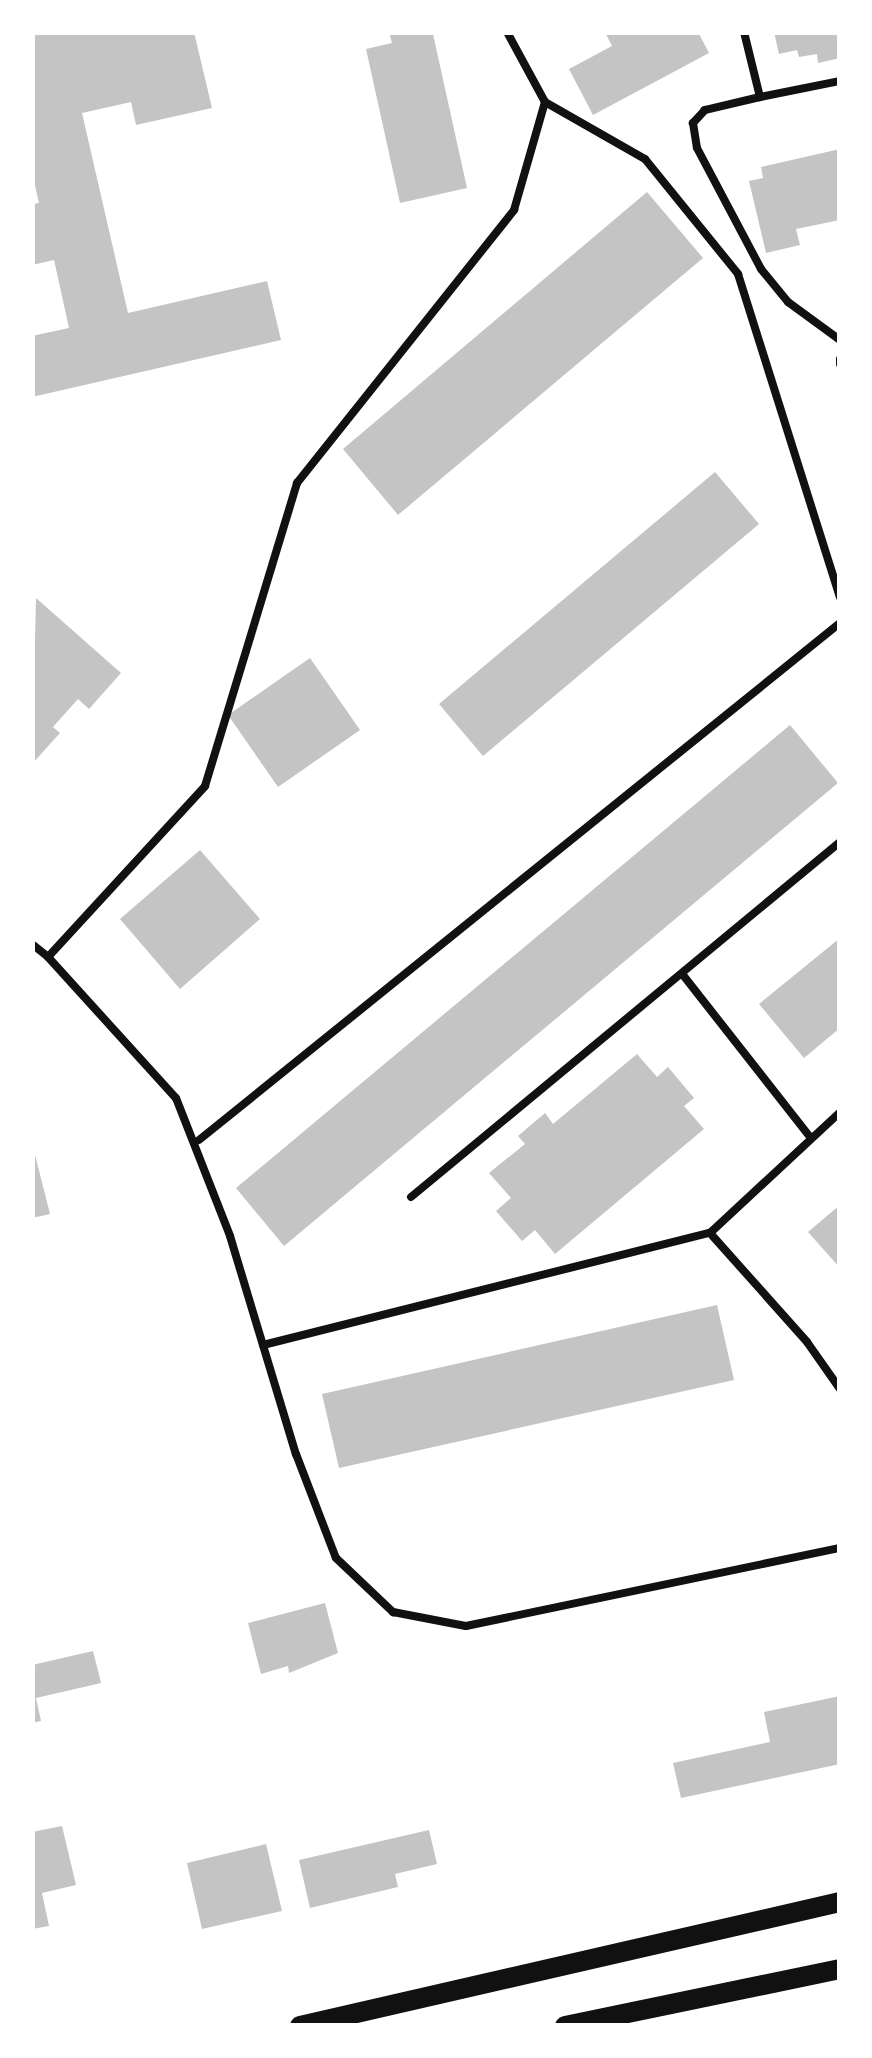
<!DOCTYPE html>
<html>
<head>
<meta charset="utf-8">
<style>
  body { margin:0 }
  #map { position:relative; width:872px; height:2058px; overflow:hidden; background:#fff; font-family:"DM Sans",sans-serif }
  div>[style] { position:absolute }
  .building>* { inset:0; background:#c4c4c4 }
  .service>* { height:8px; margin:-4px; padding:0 4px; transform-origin:4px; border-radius:4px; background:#111 }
  .secondary>* { height:20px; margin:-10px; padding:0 10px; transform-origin:10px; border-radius:10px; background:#111 }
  span { translate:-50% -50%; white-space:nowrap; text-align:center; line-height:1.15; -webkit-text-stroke:10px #fff; paint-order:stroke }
  .frame { position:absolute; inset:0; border:35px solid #fff; pointer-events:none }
</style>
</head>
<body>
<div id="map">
  <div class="building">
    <div style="clip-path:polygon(32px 32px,194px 32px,212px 108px,136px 125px,131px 102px,82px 113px,128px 313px,267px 281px,281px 340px,32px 397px,32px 336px,69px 328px,54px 260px,32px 265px,32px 204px,39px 203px,32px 173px)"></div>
    <div style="clip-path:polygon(389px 32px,433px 34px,467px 188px,400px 203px,366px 49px,392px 43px)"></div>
    <div style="clip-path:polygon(605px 32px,698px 32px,709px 53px,593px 115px,569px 69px,612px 46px)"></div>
    <div style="clip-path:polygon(774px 32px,840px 32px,840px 58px,818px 63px,817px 54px,799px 57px,797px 50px,779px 54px)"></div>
    <div style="clip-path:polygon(840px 149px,840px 220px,796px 229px,800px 245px,766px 253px,749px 181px,763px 178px,761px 167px)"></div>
    <div style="clip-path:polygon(647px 192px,703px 258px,398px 515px,343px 449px)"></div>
    <div style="clip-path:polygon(715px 472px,759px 524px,483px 756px,439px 704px)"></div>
    <div style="clip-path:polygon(36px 598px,121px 673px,89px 709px,78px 699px,53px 727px,60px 733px,32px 764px)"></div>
    <div style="clip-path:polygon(310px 658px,360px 730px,278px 787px,228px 715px)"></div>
    <div style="clip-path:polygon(790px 725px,838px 783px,284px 1246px,236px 1188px)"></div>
    <div style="clip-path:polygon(200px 850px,260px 919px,180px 989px,120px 919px)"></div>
    <div style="clip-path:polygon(840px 938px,840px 1028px,804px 1058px,759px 1004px)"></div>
    <div style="clip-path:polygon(637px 1054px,657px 1077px,668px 1067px,694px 1098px,684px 1106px,704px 1129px,555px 1254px,535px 1230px,522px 1241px,496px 1211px,511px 1198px,489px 1173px,525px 1144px,518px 1136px,545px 1113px,553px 1124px)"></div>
    <div style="clip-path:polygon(32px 1143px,50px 1214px,32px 1218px)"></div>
    <div style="clip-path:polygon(840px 1205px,840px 1268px,808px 1232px)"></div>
    <div style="clip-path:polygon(717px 1305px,734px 1380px,339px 1468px,322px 1394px)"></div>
    <div style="clip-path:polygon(325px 1603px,338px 1653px,289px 1673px,288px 1666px,261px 1674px,248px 1623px)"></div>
    <div style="clip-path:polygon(93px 1651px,101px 1683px,36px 1698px,41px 1721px,32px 1723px,32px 1665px)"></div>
    <div style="clip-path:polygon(840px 1696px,840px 1764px,681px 1798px,673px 1763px,770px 1742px,764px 1712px)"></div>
    <div style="clip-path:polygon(62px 1826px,76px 1885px,42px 1893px,49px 1926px,32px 1929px,32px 1832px)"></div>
    <div style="clip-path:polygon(429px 1830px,437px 1864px,395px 1874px,398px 1887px,310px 1908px,299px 1860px)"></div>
    <div style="clip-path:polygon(266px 1844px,282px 1911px,202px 1929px,187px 1863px)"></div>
  </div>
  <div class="service">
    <div style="left:744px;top:32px;width:67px;rotate:76.2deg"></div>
    <div style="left:760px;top:97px;width:82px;rotate:-11.3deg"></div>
    <div style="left:760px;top:97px;width:57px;rotate:166.7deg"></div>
    <div style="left:705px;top:110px;width:18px;rotate:133deg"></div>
    <div style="left:693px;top:123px;width:25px;rotate:81deg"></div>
    <div style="left:697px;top:148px;width:137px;rotate:62.1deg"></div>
    <div style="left:761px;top:269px;width:43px;rotate:50.7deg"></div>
    <div style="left:788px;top:302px;width:64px;rotate:36.2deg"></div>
    <div style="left:545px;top:102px;width:115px;rotate:29.7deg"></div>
    <div style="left:645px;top:159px;width:148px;rotate:51deg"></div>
    <div style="left:738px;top:274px;width:339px;rotate:72.5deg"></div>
    <div style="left:840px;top:359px;width:5px;rotate:90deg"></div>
    <div style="left:32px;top:944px;width:21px;rotate:39deg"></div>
    <div style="left:48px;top:957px;width:232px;rotate:-47.4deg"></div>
    <div style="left:205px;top:786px;width:317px;rotate:-73.1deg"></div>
    <div style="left:297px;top:483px;width:349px;rotate:-51.5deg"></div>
    <div style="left:514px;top:210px;width:112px;rotate:-74deg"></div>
    <div style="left:545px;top:102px;width:80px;rotate:-118.5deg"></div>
    <div style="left:48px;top:957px;width:190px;rotate:47.8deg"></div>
    <div style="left:176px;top:1098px;width:148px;rotate:68.6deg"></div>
    <div style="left:230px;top:1236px;width:228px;rotate:73.2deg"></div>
    <div style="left:296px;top:1454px;width:111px;rotate:69deg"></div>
    <div style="left:336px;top:1558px;width:79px;rotate:43.5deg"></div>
    <div style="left:393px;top:1612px;width:74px;rotate:10.9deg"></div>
    <div style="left:466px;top:1626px;width:382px;rotate:-11.8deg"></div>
    <div style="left:683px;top:975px;width:207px;rotate:51.9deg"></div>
    <div style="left:199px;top:1140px;width:824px;rotate:-38.89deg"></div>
    <div style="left:411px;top:1197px;width:557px;rotate:-39.61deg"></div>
    <div style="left:710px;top:1233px;width:146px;rotate:48.3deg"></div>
    <div style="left:807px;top:1342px;width:57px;rotate:54.9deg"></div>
    <div style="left:263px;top:1345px;width:461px;rotate:-14.1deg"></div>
    <div style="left:710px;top:1233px;width:178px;rotate:-42.9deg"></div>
  </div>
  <div class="secondary">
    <div style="left:300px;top:2026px;width:554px;rotate:-12.93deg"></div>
    <div style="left:565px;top:2026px;width:281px;rotate:-11.7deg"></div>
  </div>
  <div class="frame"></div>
</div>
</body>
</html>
